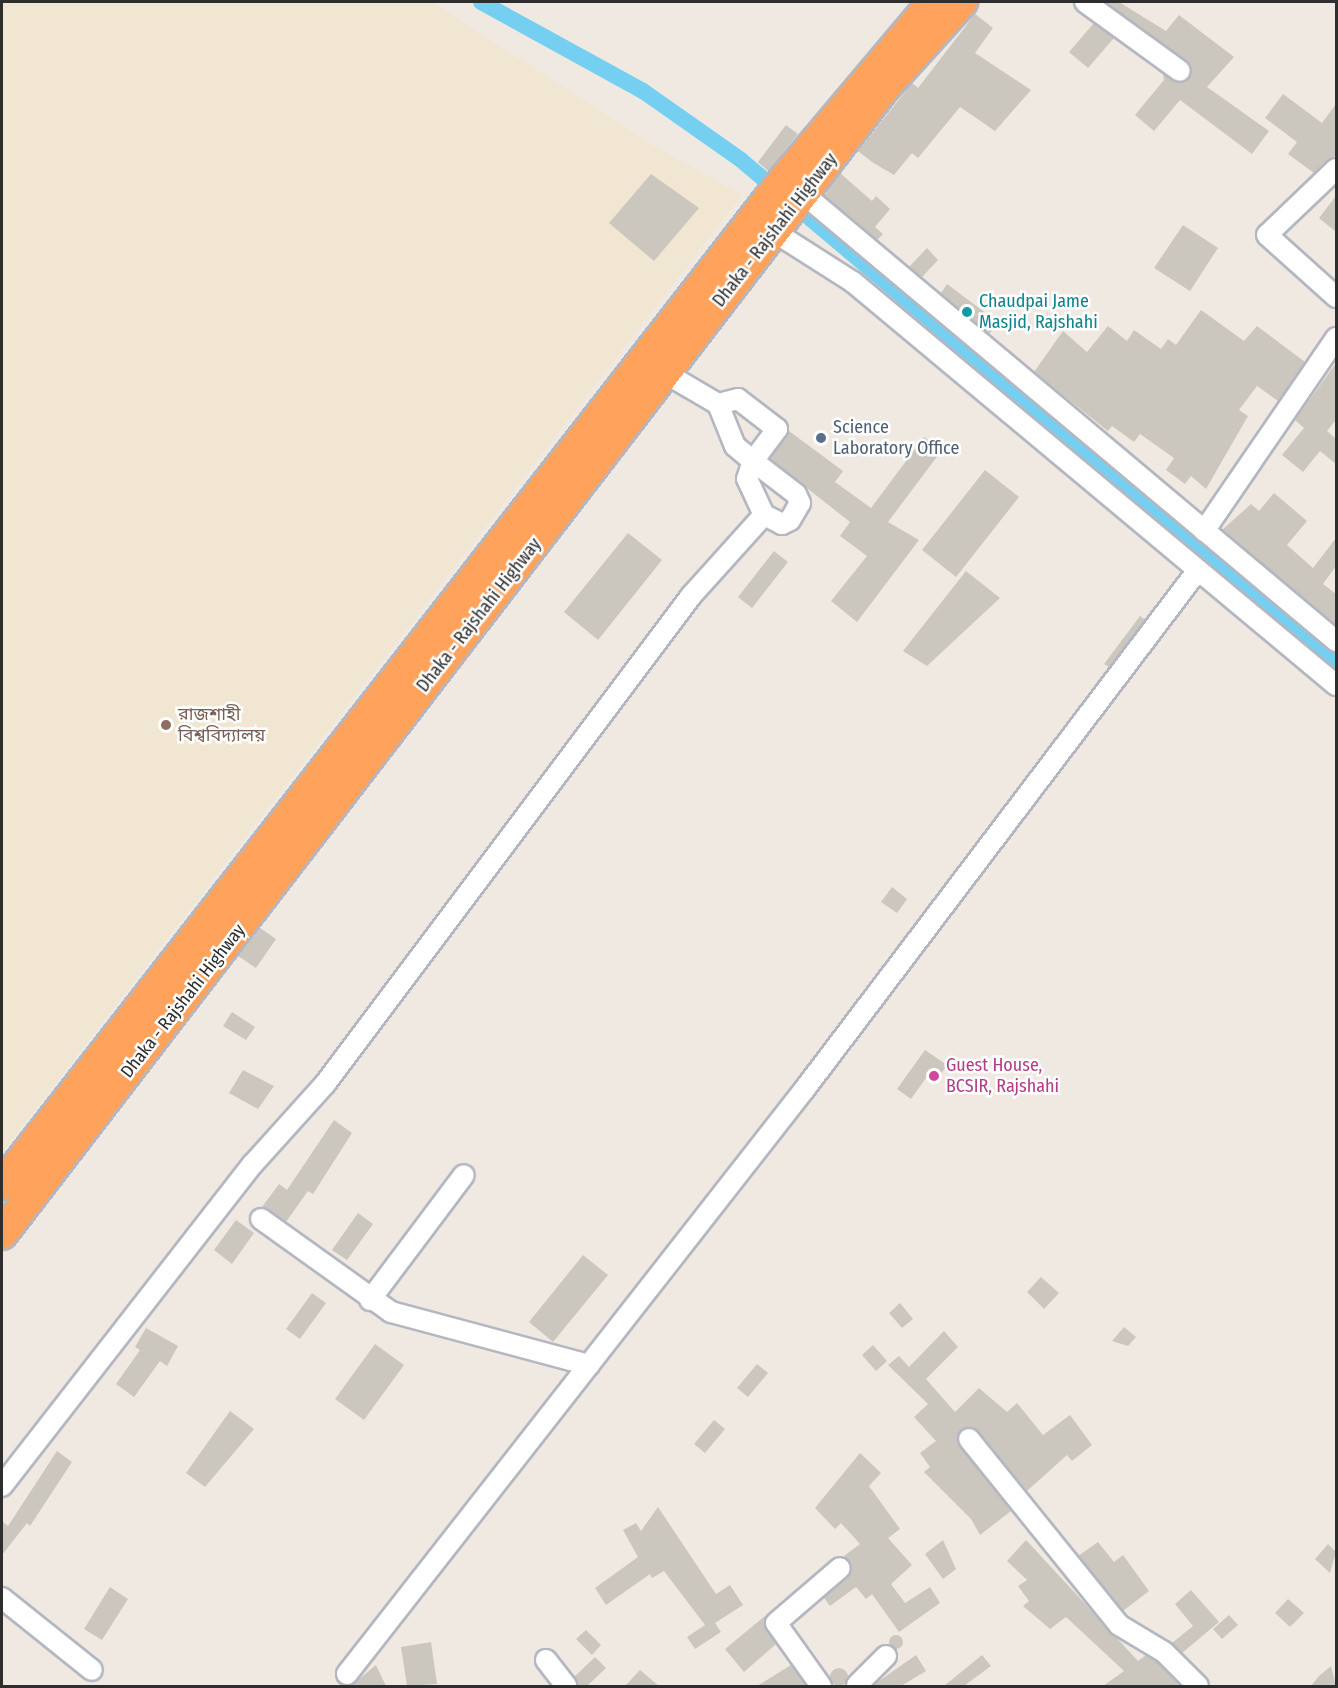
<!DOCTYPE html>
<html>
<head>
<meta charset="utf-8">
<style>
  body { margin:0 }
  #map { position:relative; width:1338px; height:1688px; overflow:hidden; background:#efe9e1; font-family:"Fira Sans Condensed","Noto Sans Bengali",sans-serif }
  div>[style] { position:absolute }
  .education>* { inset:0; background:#f0e6d1 }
  .canal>* { height:16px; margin:-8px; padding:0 8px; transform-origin:8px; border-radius:8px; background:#75cff0 }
  .building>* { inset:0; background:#cbc7bf }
  .round { border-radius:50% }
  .roads { filter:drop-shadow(2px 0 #b4b7c1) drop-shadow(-2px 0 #b4b7c1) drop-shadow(0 2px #b4b7c1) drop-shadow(0 -2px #b4b7c1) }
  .minor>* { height:20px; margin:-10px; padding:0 10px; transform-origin:10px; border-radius:10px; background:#fff }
  .highway>* { height:30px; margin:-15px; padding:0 15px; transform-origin:15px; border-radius:15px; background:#ffa35c }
  .dots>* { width:16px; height:16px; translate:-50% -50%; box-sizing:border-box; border:3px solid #fff; border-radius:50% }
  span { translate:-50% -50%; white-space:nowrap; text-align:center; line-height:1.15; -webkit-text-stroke:5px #fff; paint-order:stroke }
  .street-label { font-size:18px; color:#2e2e2e }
  .culture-label { font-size:18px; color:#0d838f }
  .left { translate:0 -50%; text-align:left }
  .service-label { font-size:18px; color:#4e5e75 }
  .education-label { font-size:18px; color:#785e54 }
  .hotel-label { font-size:18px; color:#b23c85 }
  .frame { position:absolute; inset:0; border:3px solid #2e2e2e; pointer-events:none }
</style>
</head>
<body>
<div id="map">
  <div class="education">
    <div style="clip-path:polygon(2px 2px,432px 2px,654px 146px,742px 195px,2px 1152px)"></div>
  </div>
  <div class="canal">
    <div style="left:481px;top:2px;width:185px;rotate:28.8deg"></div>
    <div style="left:643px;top:91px;width:120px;rotate:35.1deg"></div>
    <div style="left:741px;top:160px;width:778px;rotate:40.15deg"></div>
  </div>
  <div class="building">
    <div style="clip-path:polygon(1105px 2px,1119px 2px,1166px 31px,1179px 15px,1234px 57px,1207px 87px,1269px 131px,1252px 154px,1180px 100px,1154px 131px,1135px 115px,1164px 80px,1163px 74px,1184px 82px,1191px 67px)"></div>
    <div style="clip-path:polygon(975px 14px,993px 28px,975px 53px,1031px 90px,995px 131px,960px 107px,918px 158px,912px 153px,894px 175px,872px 162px,858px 151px,912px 83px,918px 88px)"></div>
    <div style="clip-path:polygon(1094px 23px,1114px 38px,1088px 68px,1069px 52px)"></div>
    <div style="clip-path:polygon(1283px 94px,1322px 123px,1336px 104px,1336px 155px,1314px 173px,1288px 154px,1297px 142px,1265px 118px)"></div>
    <div style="clip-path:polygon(786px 125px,798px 134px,768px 171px,758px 162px)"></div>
    <div style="clip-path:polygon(840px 173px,872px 201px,876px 196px,890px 209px,875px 227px,883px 234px,877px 240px,824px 196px)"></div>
    <div style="clip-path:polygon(651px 174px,699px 208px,654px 261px,609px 223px)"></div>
    <div style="clip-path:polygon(1336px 196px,1336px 232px,1319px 218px)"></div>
    <div style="clip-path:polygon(1183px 225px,1218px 248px,1190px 291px,1154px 268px)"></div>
    <div style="clip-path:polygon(927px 248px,938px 260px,922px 277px,909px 267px)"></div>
    <div style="clip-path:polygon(947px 284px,999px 323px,989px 334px,941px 293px)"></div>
    <div style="clip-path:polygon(1201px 310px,1244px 341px,1257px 326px,1305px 362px,1278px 401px,1257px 386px,1239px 410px,1248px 416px,1206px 489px,1191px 476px,1185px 484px,1166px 470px,1174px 458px,1140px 434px,1134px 442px,1112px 426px,1108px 431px,1034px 372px,1063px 331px,1087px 352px,1108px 326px,1127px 341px,1134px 330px,1161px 349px,1168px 339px,1176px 345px)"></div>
    <div style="clip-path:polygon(1336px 363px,1336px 420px,1327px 431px,1336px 439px,1336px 464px,1320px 451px,1303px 472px,1282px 455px,1304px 428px,1295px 420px)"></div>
    <div style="clip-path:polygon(789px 431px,843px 471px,835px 482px,871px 508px,924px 437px,942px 450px,888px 522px,919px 540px,857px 622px,831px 601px,867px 556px,840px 536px,850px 522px,770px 459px)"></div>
    <div style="clip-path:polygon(985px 470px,1019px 497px,956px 577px,922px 550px)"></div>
    <div style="clip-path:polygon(1274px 493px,1307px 521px,1287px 545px,1313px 568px,1336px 538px,1336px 566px,1323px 584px,1336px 594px,1336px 626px,1222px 530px,1251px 504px,1259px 511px)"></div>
    <div style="clip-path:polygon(628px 533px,662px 560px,598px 640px,564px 612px)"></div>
    <div style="clip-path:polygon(774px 551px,788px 562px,752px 608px,738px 597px)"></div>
    <div style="clip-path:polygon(966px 571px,1000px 598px,927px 666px,903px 651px)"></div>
    <div style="clip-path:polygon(1140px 616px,1145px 620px,1109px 667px,1104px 664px)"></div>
    <div style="clip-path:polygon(892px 887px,907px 899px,897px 913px,881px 902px)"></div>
    <div style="clip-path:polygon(260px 928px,276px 939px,256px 968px,238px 956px)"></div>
    <div style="clip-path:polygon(232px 1012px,255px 1027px,246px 1040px,223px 1026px)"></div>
    <div style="clip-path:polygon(925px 1050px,947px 1065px,939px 1077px,931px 1071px,911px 1099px,897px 1089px)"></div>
    <div style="clip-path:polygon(243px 1070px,274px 1086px,258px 1109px,229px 1093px)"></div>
    <div style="clip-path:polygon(334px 1120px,352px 1133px,313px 1194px,308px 1191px,286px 1222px,262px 1207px,279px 1184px,287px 1190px)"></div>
    <div style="clip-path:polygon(358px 1213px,373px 1224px,347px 1260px,332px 1250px)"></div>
    <div style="clip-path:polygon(236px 1220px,254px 1233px,232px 1264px,214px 1250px)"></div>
    <div style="clip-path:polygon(583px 1255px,608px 1275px,553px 1342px,529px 1322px)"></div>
    <div style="clip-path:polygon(1041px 1277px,1059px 1293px,1044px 1309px,1027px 1292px)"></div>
    <div style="clip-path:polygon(312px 1293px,326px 1303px,300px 1339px,286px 1329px)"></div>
    <div style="clip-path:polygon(900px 1303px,913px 1319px,902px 1328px,889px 1313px)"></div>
    <div style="clip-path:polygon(1124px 1327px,1136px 1337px,1128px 1346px,1112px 1341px)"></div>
    <div style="clip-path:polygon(146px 1328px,178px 1346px,167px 1366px,160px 1361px,134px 1397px,116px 1384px,140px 1350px,135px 1347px)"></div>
    <div style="clip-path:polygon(944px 1331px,958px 1347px,926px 1379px,955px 1412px,979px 1388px,1007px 1412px,1017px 1403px,1043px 1435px,1070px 1415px,1092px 1445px,1072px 1461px,1067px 1455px,1027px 1491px,978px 1431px,962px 1429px,960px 1447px,1011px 1511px,980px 1535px,971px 1519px,924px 1472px,930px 1467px,920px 1453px,936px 1441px,914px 1417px,928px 1404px,888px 1365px,899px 1356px,909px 1367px)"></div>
    <div style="clip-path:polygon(375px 1344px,404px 1365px,364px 1420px,335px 1399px)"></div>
    <div style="clip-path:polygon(873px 1345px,887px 1361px,876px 1371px,862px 1355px)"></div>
    <div style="clip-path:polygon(757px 1364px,768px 1373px,748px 1397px,737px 1388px)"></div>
    <div style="clip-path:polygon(230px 1411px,254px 1429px,205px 1487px,186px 1473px)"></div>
    <div style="clip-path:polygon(714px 1420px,725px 1429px,705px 1453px,694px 1444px)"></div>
    <div style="clip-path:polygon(57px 1451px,72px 1462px,30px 1526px,27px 1523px,2px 1555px,2px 1521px,8px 1526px)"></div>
    <div style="clip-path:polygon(860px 1453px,881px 1473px,869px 1486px,900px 1529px,888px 1538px,912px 1565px,891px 1584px,905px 1603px,930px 1587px,940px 1603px,899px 1632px,872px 1594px,866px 1599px,856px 1587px,830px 1606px,824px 1598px,851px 1572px,844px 1556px,860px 1544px,841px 1523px,835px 1529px,815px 1508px)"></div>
    <div style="clip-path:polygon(658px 1507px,716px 1594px,730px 1585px,743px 1605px,715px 1623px,721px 1632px,695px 1649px,687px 1637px,705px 1625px,664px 1571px,652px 1578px,650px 1574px,606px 1605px,595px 1588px,638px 1557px,623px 1530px,636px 1523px,641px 1531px)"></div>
    <div style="clip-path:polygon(943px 1540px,956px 1569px,943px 1579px,925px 1554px)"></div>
    <div style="clip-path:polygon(1026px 1540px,1138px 1661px,1146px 1655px,1157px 1662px,1180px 1686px,1103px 1686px,1124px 1671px,1066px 1617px,1050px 1629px,1023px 1606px,1029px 1601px,1018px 1586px,1027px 1580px,1007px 1561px)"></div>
    <div style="clip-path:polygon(1098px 1542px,1114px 1562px,1123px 1555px,1149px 1591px,1123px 1611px,1078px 1556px)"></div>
    <div style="clip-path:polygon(1328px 1544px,1336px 1552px,1330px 1573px,1315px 1559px)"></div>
    <div style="clip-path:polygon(110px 1587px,128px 1599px,102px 1640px,84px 1629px)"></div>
    <div style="clip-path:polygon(1191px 1590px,1219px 1622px,1182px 1653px,1172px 1643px,1193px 1626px,1175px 1604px)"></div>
    <div style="clip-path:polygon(1288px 1599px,1304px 1613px,1290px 1627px,1275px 1613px)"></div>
    <div style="clip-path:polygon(1229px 1615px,1238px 1625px,1222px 1639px,1213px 1629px)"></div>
    <div style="clip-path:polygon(765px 1616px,766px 1629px,776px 1644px,744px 1672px,725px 1649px)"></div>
    <div style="clip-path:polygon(586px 1630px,601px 1645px,592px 1655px,576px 1639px)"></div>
    <div class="round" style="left:889px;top:1635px;width:14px;height:14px"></div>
    <div style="clip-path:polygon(431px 1642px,437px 1684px,407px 1686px,401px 1647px)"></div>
    <div style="clip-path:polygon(916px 1655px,926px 1671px,901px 1686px,872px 1686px)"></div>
    <div style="clip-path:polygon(982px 1655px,991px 1666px,964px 1686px,944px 1686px)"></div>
    <div style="clip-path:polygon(595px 1657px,606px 1668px,587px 1686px,578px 1686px,574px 1677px)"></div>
    <div style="clip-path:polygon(376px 1665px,386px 1686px,332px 1686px,352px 1685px)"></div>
    <div style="clip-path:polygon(791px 1665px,807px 1686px,757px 1686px)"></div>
    <div style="clip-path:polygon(1331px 1666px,1336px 1686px,1311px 1686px,1319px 1676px)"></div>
    <div class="round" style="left:830px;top:1668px;width:18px;height:18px"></div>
    <div style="clip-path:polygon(640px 1670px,659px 1686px,625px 1686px)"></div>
  </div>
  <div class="roads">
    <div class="minor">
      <div style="left:1085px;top:2px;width:117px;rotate:36deg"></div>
      <div style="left:1336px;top:169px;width:95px;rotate:136.3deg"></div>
      <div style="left:1267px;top:235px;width:93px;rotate:41.9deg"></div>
      <div style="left:794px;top:186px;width:708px;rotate:40.01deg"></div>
      <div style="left:765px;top:226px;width:104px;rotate:32.5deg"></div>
      <div style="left:853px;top:282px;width:629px;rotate:39.84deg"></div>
      <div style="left:665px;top:373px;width:61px;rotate:30.3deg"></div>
      <div style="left:718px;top:404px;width:45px;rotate:68deg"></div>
      <div style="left:735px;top:446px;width:23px;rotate:40deg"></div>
      <div style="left:753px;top:461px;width:54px;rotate:37.5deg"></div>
      <div style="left:796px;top:494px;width:10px;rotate:66deg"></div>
      <div style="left:800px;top:503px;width:20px;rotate:120deg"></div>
      <div style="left:790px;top:520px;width:9px;rotate:153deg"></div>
      <div style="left:782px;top:524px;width:20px;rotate:-153deg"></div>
      <div style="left:764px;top:515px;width:40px;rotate:-115deg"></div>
      <div style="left:747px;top:479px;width:19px;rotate:-72deg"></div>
      <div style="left:753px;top:461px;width:40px;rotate:-53deg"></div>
      <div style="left:777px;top:429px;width:49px;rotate:-142.4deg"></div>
      <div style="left:738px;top:399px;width:21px;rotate:166deg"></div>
      <div style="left:1204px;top:531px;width:234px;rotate:-55.6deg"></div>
      <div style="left:261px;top:1219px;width:160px;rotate:35.6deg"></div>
      <div style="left:391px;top:1312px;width:205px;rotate:15deg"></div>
      <div style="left:370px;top:1300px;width:156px;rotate:-53.1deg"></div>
      <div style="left:969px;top:1439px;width:239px;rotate:51.1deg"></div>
      <div style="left:1119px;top:1625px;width:52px;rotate:31deg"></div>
      <div style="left:1164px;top:1652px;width:48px;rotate:45deg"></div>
      <div style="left:2px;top:1486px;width:408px;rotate:-52.1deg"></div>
      <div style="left:253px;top:1164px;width:108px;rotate:-48deg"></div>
      <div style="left:325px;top:1084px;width:610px;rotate:-53.13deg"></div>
      <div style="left:691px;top:596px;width:109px;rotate:-48deg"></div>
      <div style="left:2px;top:1598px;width:115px;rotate:38.7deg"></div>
      <div style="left:546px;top:1660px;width:33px;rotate:52deg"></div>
      <div style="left:347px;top:1674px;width:742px;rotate:-51.96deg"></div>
      <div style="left:804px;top:1090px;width:652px;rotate:-52.85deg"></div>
      <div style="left:857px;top:1685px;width:41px;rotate:-45deg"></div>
      <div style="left:821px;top:1686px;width:77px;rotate:-125.5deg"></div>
      <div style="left:776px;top:1623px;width:84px;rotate:-40.7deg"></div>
    </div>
    <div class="highway">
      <div style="left:2px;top:1185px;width:1276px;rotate:-52.13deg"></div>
      <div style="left:785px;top:178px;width:230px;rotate:-49.9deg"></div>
      <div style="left:2px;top:1234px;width:1448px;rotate:-52.41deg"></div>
      <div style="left:885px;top:87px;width:115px;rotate:-47.8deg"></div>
    </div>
  </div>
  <div class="dots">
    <div style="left:967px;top:312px;background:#0f9aa8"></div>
    <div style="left:821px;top:438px;background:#5c6f8a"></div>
    <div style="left:166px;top:725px;background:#8d6e63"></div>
    <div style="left:934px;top:1076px;background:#d1479c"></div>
  </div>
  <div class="street-label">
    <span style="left:775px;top:230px;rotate:-52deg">Dhaka - Rajshahi Highway</span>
    <span style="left:479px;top:615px;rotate:-52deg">Dhaka - Rajshahi Highway</span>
    <span style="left:183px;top:1001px;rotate:-52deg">Dhaka - Rajshahi Highway</span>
  </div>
  <div class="culture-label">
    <span class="left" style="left:979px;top:312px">Chaudpai Jame<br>Masjid, Rajshahi</span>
  </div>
  <div class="service-label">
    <span class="left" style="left:833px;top:438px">Science<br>Laboratory Office</span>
  </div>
  <div class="education-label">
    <span class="left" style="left:178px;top:725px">রাজশাহী<br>বিশ্ববিদ্যালয়</span>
  </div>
  <div class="hotel-label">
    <span class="left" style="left:946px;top:1076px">Guest House,<br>BCSIR, Rajshahi</span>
  </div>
  <div class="frame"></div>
</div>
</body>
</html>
